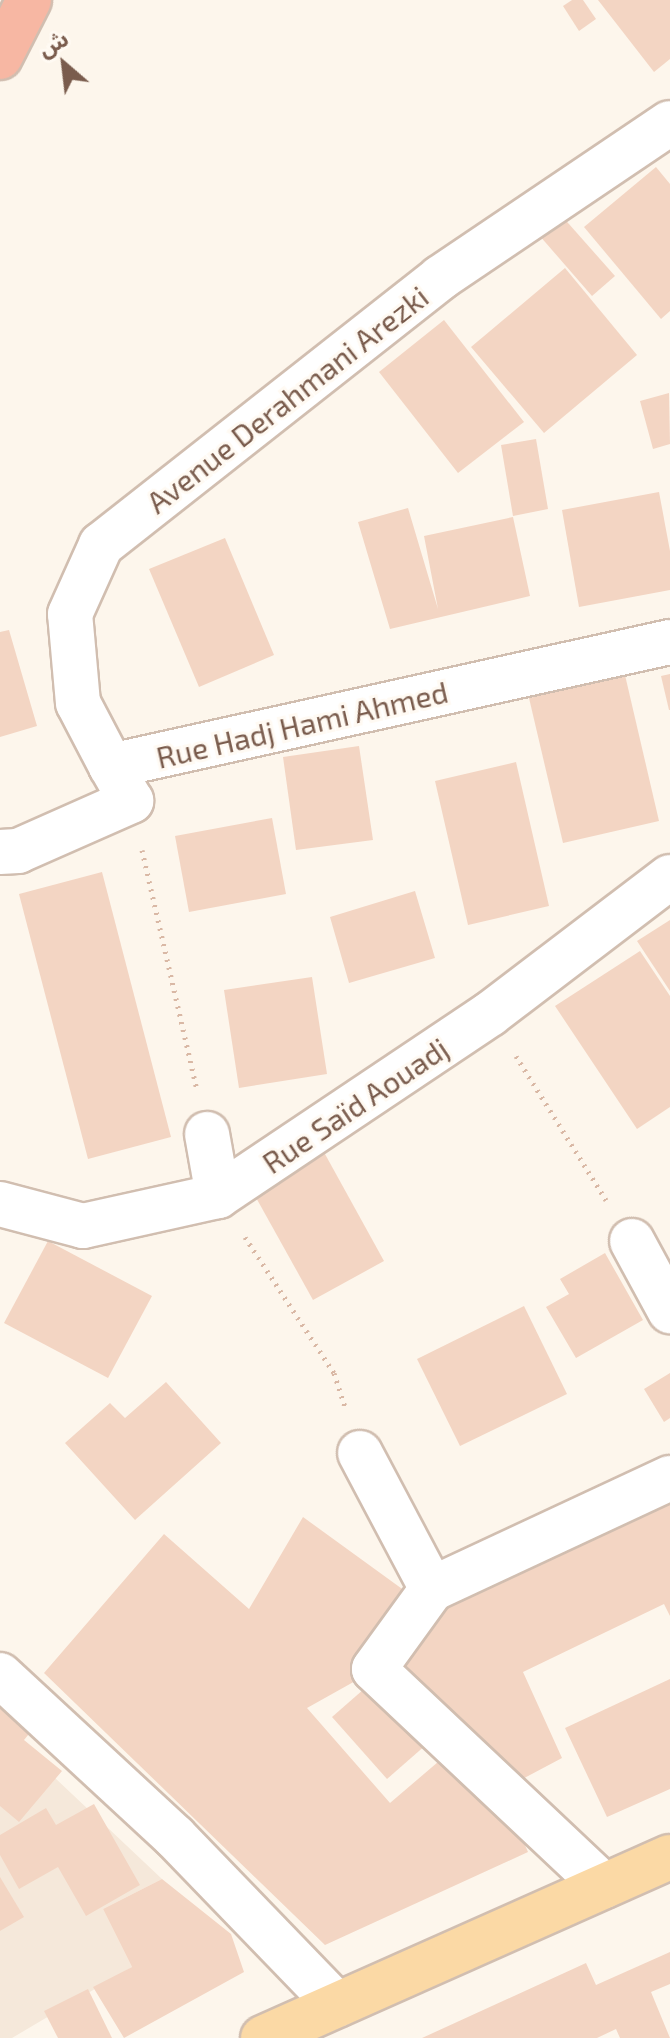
<!DOCTYPE html>
<html>
<head>
<meta charset="utf-8">
<style>
  body { margin:0 }
  #map { position:relative; width:670px; height:2038px; overflow:hidden; background:#fdf6ec; font-family:"Exo 2","Noto Sans Arabic",sans-serif }
  div>[style] { position:absolute }
  .residential>* { inset:0; background:#f5e8da }
  .building>* { inset:0; background:#f3d5c3 }
  .path>* { height:5px; margin-top:-2.5px; transform-origin:0; background:repeating-linear-gradient(90deg,#d9b8a5 0 2px,transparent 0 8px) }
  .roads { filter:drop-shadow(2px 0 #d1beb0) drop-shadow(-2px 0 #d1beb0) drop-shadow(0 2px #d1beb0) drop-shadow(0 -2px #d1beb0) }
  .minor>* { height:44px; margin:-22px; padding:0 22px; transform-origin:22px; border-radius:22px; background:#fff }
  .major>* { height:44px; margin:-22px; padding:0 22px; transform-origin:22px; border-radius:22px; background:#fbd9a5 }
  .highway>* { height:44px; margin:-22px; padding:0 22px; transform-origin:22px; border-radius:22px; background:#f7b7a3 }
  span { translate:-50% -50%; white-space:nowrap; text-align:center; line-height:1.15; -webkit-text-stroke:6px #fffaf3; paint-order:stroke }
  .street-label { font-size:30px; color:#7a5c4d }
  .north { position:absolute; left:24px; top:24px; width:80px; height:80px; -webkit-text-stroke:6px #fffaf3; paint-order:stroke; rotate:332deg; font-size:22px; font-weight:700; line-height:32px; text-align:center; color:#7a5c4d }
  .north::after { content:''; display:block; margin:auto; width:28px; height:36px; background:#7a5c4d; clip-path:polygon(50% 0,100% 100%,50% 72%,0 100%) }
</style>
</head>
<body>
<div id="map">
  <div class="residential">
    <div style="clip-path:polygon(0 1726px,162px 1879px,103px 1909px,132px 1967px,12px 2038px,0 2038px)"></div>
  </div>
  <div class="building">
    <div style="clip-path:polygon(572px 0,583px 0,596px 19px,579px 31px,563px 6px)"></div>
    <div style="clip-path:polygon(598px 0,670px 0,670px 59px,654px 72px)"></div>
    <div style="clip-path:polygon(656px 167px,670px 184px,670px 311px,661px 319px,584px 227px)"></div>
    <div style="clip-path:polygon(561px 215px,615px 276px,592px 296px,539px 235px)"></div>
    <div style="clip-path:polygon(565px 268px,637px 355px,544px 433px,471px 347px)"></div>
    <div style="clip-path:polygon(444px 320px,524px 422px,458px 473px,379px 372px)"></div>
    <div style="clip-path:polygon(669px 393px,670px 444px,653px 449px,640px 401px)"></div>
    <div style="clip-path:polygon(536px 439px,548px 509px,513px 516px,501px 445px)"></div>
    <div style="clip-path:polygon(659px 492px,670px 551px,670px 590px,579px 607px,562px 510px)"></div>
    <div style="clip-path:polygon(408px 508px,438px 609px,424px 536px,513px 517px,530px 596px,390px 629px,358px 522px)"></div>
    <div style="clip-path:polygon(225px 538px,274px 655px,199px 687px,149px 569px)"></div>
    <div style="clip-path:polygon(9px 630px,37px 726px,0 737px,0 632px)"></div>
    <div style="clip-path:polygon(670px 674px,670px 710px,669px 710px,661px 676px)"></div>
    <div style="clip-path:polygon(625px 675px,659px 821px,563px 843px,529px 698px)"></div>
    <div style="clip-path:polygon(359px 746px,373px 840px,296px 850px,283px 757px)"></div>
    <div style="clip-path:polygon(516px 762px,549px 906px,468px 925px,435px 781px)"></div>
    <div style="clip-path:polygon(272px 818px,286px 894px,189px 912px,175px 836px)"></div>
    <div style="clip-path:polygon(102px 872px,171px 1137px,88px 1159px,19px 894px)"></div>
    <div style="clip-path:polygon(415px 891px,435px 958px,349px 983px,330px 917px)"></div>
    <div style="clip-path:polygon(670px 920px,670px 991px,637px 941px)"></div>
    <div style="clip-path:polygon(640px 951px,670px 996px,670px 1107px,637px 1129px,555px 1006px)"></div>
    <div style="clip-path:polygon(312px 977px,327px 1074px,239px 1088px,224px 990px)"></div>
    <div style="clip-path:polygon(320px 1145px,384px 1261px,313px 1300px,249px 1185px)"></div>
    <div style="clip-path:polygon(48px 1241px,152px 1296px,108px 1378px,4px 1323px)"></div>
    <div style="clip-path:polygon(605px 1253px,643px 1320px,576px 1358px,546px 1307px,569px 1294px,560px 1279px)"></div>
    <div style="clip-path:polygon(524px 1306px,567px 1394px,460px 1446px,417px 1359px)"></div>
    <div style="clip-path:polygon(670px 1373px,670px 1418px,664px 1422px,644px 1389px)"></div>
    <div style="clip-path:polygon(166px 1382px,221px 1443px,135px 1520px,65px 1443px,110px 1403px,125px 1418px)"></div>
    <div style="clip-path:polygon(670px 1504px,670px 1616px,664px 1604px,523px 1672px,562px 1758px,513px 1784px,391px 1669px,431px 1613px)"></div>
    <div style="clip-path:polygon(303px 1517px,405px 1591px,366px 1675px,307px 1708px,390px 1803px,445px 1756px,513px 1818px,528px 1852px,325px 1945px,44px 1673px,164px 1534px,249px 1609px)"></div>
    <div style="clip-path:polygon(0 1675px,55px 1702px,24px 1740px,62px 1771px,19px 1822px,0 1806px)"></div>
    <div style="clip-path:polygon(670px 1679px,670px 1789px,607px 1817px,565px 1728px)"></div>
    <div style="clip-path:polygon(372px 1682px,427px 1744px,387px 1779px,332px 1717px)"></div>
    <div style="clip-path:polygon(94px 1804px,140px 1885px,86px 1916px,58px 1867px,19px 1889px,0 1855px,0 1835px,46px 1808px,56px 1825px)"></div>
    <div style="clip-path:polygon(0 1877px,24px 1917px,0 1931px)"></div>
    <div style="clip-path:polygon(162px 1879px,231px 1934px,244px 1972px,124px 2038px,93px 1987px,132px 1967px,103px 1909px)"></div>
    <div style="clip-path:polygon(670px 1952px,670px 1984px,651px 1992px,670px 2038px,620px 2038px,616px 2029px,597px 2038px,422px 2038px,586px 1963px,596px 1985px)"></div>
    <div style="clip-path:polygon(88px 1989px,112px 2038px,58px 2038px,44px 2011px)"></div>
  </div>
  <div class="path">
    <div style="left:142px;top:850px;width:246px;rotate:77.1deg"></div>
    <div style="left:516px;top:1056px;width:170px;rotate:58deg"></div>
    <div style="left:245px;top:1237px;width:163px;rotate:56.8deg"></div>
    <div style="left:334px;top:1373px;width:39px;rotate:72deg"></div>
  </div>
  <div class="roads">
    <div class="minor">
      <div style="left:111px;top:766px;width:71px;rotate:-117.6deg"></div>
      <div style="left:78px;top:703px;width:89px;rotate:-95.1deg"></div>
      <div style="left:70px;top:614px;width:76px;rotate:-65.8deg"></div>
      <div style="left:101px;top:545px;width:432px;rotate:-38.2deg"></div>
      <div style="left:440px;top:278px;width:277px;rotate:-34deg"></div>
      <div style="left:0;top:852px;width:18px;rotate:-3deg"></div>
      <div style="left:18px;top:851px;width:124px;rotate:-23.9deg"></div>
      <div style="left:131px;top:801px;width:40px;rotate:-119.7deg"></div>
      <div style="left:111px;top:766px;width:573px;rotate:-12.51deg"></div>
      <div style="left:207px;top:1134px;width:63px;rotate:79.9deg"></div>
      <div style="left:0;top:1204px;width:86px;rotate:14.8deg"></div>
      <div style="left:83px;top:1226px;width:138px;rotate:-12.5deg"></div>
      <div style="left:218px;top:1196px;width:327px;rotate:-33.8deg"></div>
      <div style="left:490px;top:1014px;width:226px;rotate:-37.3deg"></div>
      <div style="left:632px;top:1241px;width:80px;rotate:61.5deg"></div>
      <div style="left:360px;top:1453px;width:154px;rotate:62.1deg"></div>
      <div style="left:0;top:1675px;width:238px;rotate:42.8deg"></div>
      <div style="left:175px;top:1837px;width:233px;rotate:46deg"></div>
      <div style="left:604px;top:1886px;width:316px;rotate:-136.7deg"></div>
      <div style="left:374px;top:1669px;width:99px;rotate:-54.1deg"></div>
      <div style="left:432px;top:1589px;width:263px;rotate:-25deg"></div>
    </div>
    <div class="major">
      <div style="left:263px;top:2038px;width:445px;rotate:-24deg"></div>
    </div>
    <div class="highway">
      <div style="left:0;top:57px;width:64px;rotate:-63deg"></div>
    </div>
  </div>
  <div class="street-label">
    <span style="left:287px;top:399px;rotate:-38deg">Avenue Derahmani Arezki</span>
    <span style="left:302px;top:724px;rotate:-13deg">Rue Hadj Hami Ahmed</span>
    <span style="left:355px;top:1105px;rotate:-34deg">Rue Saïd Aouadj</span>
  </div>
  <div class="north">ش</div>
</div>
</body>
</html>
